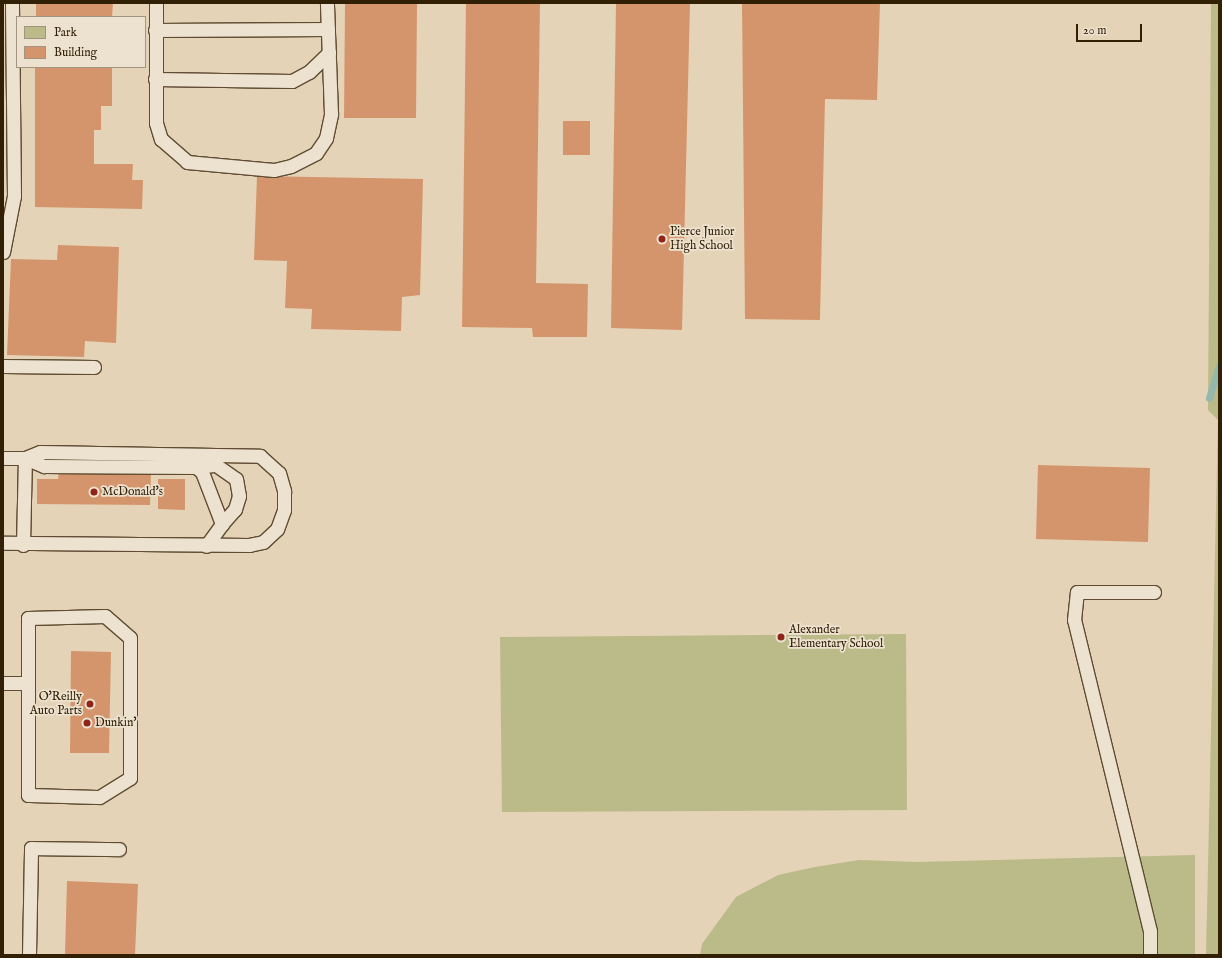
<!DOCTYPE html>
<html>
<head>
<meta charset="utf-8">
<style>
  body { margin:0 }
  #map { position:relative; width:1222px; height:958px; overflow:hidden; background:#e4d3b6; font-family:"IM FELL English",serif }
  div>[style] { position:absolute }
  [style*='--x'] { left:calc(var(--x)*1px); top:calc(var(--y)*1px); width:calc(var(--w)*1px); rotate:calc(var(--a)*1deg) }
  .green>* { inset:0; background:#bbba89 }
  .stream>* { height:7px; margin:-3.5px; padding:0 3.5px; transform-origin:3.5px; border-radius:3.5px; background:#95b8ac }
  .building>* { inset:0; background:#d5956c }
  .roads { filter:drop-shadow(1px 0 #5e4d32) drop-shadow(-1px 0 #5e4d32) drop-shadow(0 1px #5e4d32) drop-shadow(0 -1px #5e4d32) }
  .service>* { height:13px; margin:-6.5px; padding:0 6.5px; transform-origin:6.5px; border-radius:6.5px; background:#ede2d0 }
  .dots>* { width:11px; height:11px; translate:-50% -50%; box-sizing:border-box; border:2px solid #ede2d0; border-radius:50% }
  span { translate:-50% -50%; white-space:nowrap; text-align:center; line-height:1.15; -webkit-text-stroke:3.5px #ede2d0; paint-order:stroke }
  .poi-label { font-size:12px; color:#312006 }
  .left { translate:0 -50%; text-align:left }
  .right { translate:-100% -50%; text-align:right }
  .frame { position:absolute; inset:0; border:4px solid #312006; pointer-events:none }
  .legend { position:absolute; left:16px; top:16px; width:130px; height:52px; box-sizing:border-box; background:#ede2d0; border:1px solid #a2947f; margin:0; padding:5px 7px; list-style:none; font-size:12px; color:#312006 }
  .legend li { display:flex; align-items:center; gap:8px; height:20px }
  .legend b { width:20px; border:1px solid #a2947f }
  .scale { position:absolute; left:1076px; top:24px; width:66px; height:18px; box-sizing:border-box; border:2px solid #312006; border-top:0; padding-left:5px; font-size:12px; line-height:14px; white-space:nowrap; color:#312006; -webkit-text-stroke:3px #ede2d0; paint-order:stroke }
</style>
</head>
<body>
<div id="map">
  <div class="green">
    <i style="clip-path:polygon(1211px 3px,1219px 3px,1219px 955px,1206px 955px,1218px 420px,1208px 410px)"></i>
    <i style="clip-path:polygon(906px 634px,907px 810px,502px 812px,500px 637px)"></i>
    <i style="clip-path:polygon(1195px 855px,1195px 955px,700px 955px,702px 944px,736px 897px,778px 875px,815px 867px,859px 860px,917px 862px)"></i>
  </div>
  <div class="stream">
    <i style="--x:1209;--y:398;--w:34;--a:-73"></i>
  </div>
  <div class="building">
    <i style="clip-path:polygon(36px 3px,113px 3px,112px 17px,36px 17px)"></i>
    <i style="clip-path:polygon(345px 3px,417px 3px,416px 118px,344px 118px)"></i>
    <i style="clip-path:polygon(466px 3px,540px 3px,536px 283px,588px 284px,587px 337px,533px 337px,532px 328px,462px 327px)"></i>
    <i style="clip-path:polygon(616px 3px,690px 3px,682px 330px,611px 328px)"></i>
    <i style="clip-path:polygon(742px 3px,880px 3px,877px 100px,825px 99px,820px 320px,745px 319px)"></i>
    <i style="clip-path:polygon(35px 67px,112px 67px,112px 106px,101px 106px,101px 130px,94px 130px,94px 164px,133px 164px,132px 180px,143px 180px,142px 209px,35px 207px)"></i>
    <i style="clip-path:polygon(563px 121px,590px 121px,590px 155px,563px 155px)"></i>
    <i style="clip-path:polygon(257px 176px,423px 179px,420px 295px,402px 297px,401px 331px,311px 329px,312px 309px,285px 308px,287px 261px,254px 260px)"></i>
    <i style="clip-path:polygon(58px 245px,119px 247px,116px 343px,85px 341px,84px 357px,7px 355px,11px 259px,57px 260px)"></i>
    <i style="clip-path:polygon(1038px 465px,1150px 468px,1148px 542px,1036px 539px)"></i>
    <i style="clip-path:polygon(59px 471px,151px 472px,150px 505px,37px 504px,37px 479px,58px 479px)"></i>
    <i style="clip-path:polygon(158px 479px,185px 479px,185px 510px,158px 509px)"></i>
    <i style="clip-path:polygon(71px 651px,111px 652px,109px 753px,70px 753px)"></i>
    <i style="clip-path:polygon(67px 881px,138px 884px,135px 955px,65px 955px)"></i>
  </div>
  <div class="roads">
    <div class="service">
      <i style="--x:156;--y:3;--w:120;--a:90"></i>
      <i style="--x:156;--y:123;--w:17;--a:73"></i>
      <i style="--x:161;--y:139;--w:35;--a:41"></i>
      <i style="--x:187;--y:162;--w:87;--a:5.3"></i>
      <i style="--x:274;--y:170;--w:17;--a:-13"></i>
      <i style="--x:291;--y:166;--w:28;--a:-27"></i>
      <i style="--x:316;--y:153;--w:18;--a:-56"></i>
      <i style="--x:326;--y:138;--w:25;--a:-78"></i>
      <i style="--x:331;--y:114;--w:111;--a:-92.1"></i>
      <i style="--x:155;--y:30;--w:173;--a:-0.3"></i>
      <i style="--x:155;--y:79;--w:137;--a:0.8"></i>
      <i style="--x:292;--y:81;--w:19;--a:-28"></i>
      <i style="--x:309;--y:72;--w:28;--a:-44"></i>
      <i style="--x:3;--y:252;--w:57;--a:-78.9"></i>
      <i style="--x:14;--y:196;--w:193;--a:-90.6"></i>
      <i style="--x:3;--y:366;--w:91;--a:0.6"></i>
      <i style="--x:3;--y:458;--w:22;--a:0"></i>
      <i style="--x:25;--y:458;--w:16;--a:-22"></i>
      <i style="--x:40;--y:452;--w:220;--a:1"></i>
      <i style="--x:260;--y:456;--w:25;--a:42"></i>
      <i style="--x:279;--y:473;--w:19;--a:74"></i>
      <i style="--x:284;--y:491;--w:19;--a:90"></i>
      <i style="--x:284;--y:510;--w:20;--a:110"></i>
      <i style="--x:277;--y:529;--w:19;--a:137"></i>
      <i style="--x:263;--y:542;--w:14;--a:168"></i>
      <i style="--x:249;--y:545;--w:246;--a:-179.5"></i>
      <i style="--x:25;--y:458;--w:21;--a:23"></i>
      <i style="--x:44;--y:466;--w:152;--a:0.4"></i>
      <i style="--x:196;--y:467;--w:8;--a:40"></i>
      <i style="--x:202;--y:472;--w:56;--a:69"></i>
      <i style="--x:222;--y:524;--w:27;--a:126"></i>
      <i style="--x:196;--y:467;--w:20;--a:-6"></i>
      <i style="--x:216;--y:465;--w:24;--a:35"></i>
      <i style="--x:236;--y:479;--w:17;--a:80"></i>
      <i style="--x:239;--y:496;--w:14;--a:107"></i>
      <i style="--x:235;--y:509;--w:20;--a:131"></i>
      <i style="--x:23;--y:545;--w:87;--a:-88.7"></i>
      <i style="--x:105;--y:616;--w:33;--a:41"></i>
      <i style="--x:130;--y:638;--w:140;--a:90"></i>
      <i style="--x:130;--y:778;--w:36;--a:148"></i>
      <i style="--x:99;--y:797;--w:71;--a:-178.4"></i>
      <i style="--x:28;--y:795;--w:177;--a:-90"></i>
      <i style="--x:28;--y:618;--w:77;--a:-1.5"></i>
      <i style="--x:3;--y:683;--w:23;--a:0"></i>
      <i style="--x:29;--y:955;--w:107;--a:-88.9"></i>
      <i style="--x:31;--y:848;--w:88;--a:0.7"></i>
      <i style="--x:1150;--y:955;--w:24;--a:-90"></i>
      <i style="--x:1150;--y:931;--w:320;--a:-103.7"></i>
      <i style="--x:1074;--y:620;--w:28;--a:-84"></i>
      <i style="--x:1077;--y:592;--w:77;--a:0"></i>
    </div>
  </div>
  <div class="dots">
    <i style="left:662px;top:239px;background:#8f2418"></i>
    <i style="left:94px;top:492px;background:#8f2418"></i>
    <i style="left:781px;top:637px;background:#8f2418"></i>
    <i style="left:90px;top:704px;background:#8f2418"></i>
    <i style="left:87px;top:723px;background:#8f2418"></i>
  </div>
  <div class="poi-label">
    <span class="left" style="left:670px;top:239px">Pierce Junior<br>High School</span>
    <span class="left" style="left:102px;top:492px">McDonald's</span>
    <span class="left" style="left:789px;top:637px">Alexander<br>Elementary School</span>
    <span class="right" style="left:82px;top:704px">O'Reilly<br>Auto Parts</span>
    <span class="left" style="left:95px;top:723px">Dunkin'</span>
  </div>
  <div class="frame"></div>
  <ul class="legend">
  <li><b style="height:11px;background:#bbba89"></b>Park</li>
  <li><b style="height:11px;background:#d5956c"></b>Building</li>
  </ul>
  <div class="scale">20 m</div>
</div>
</body>
</html>
